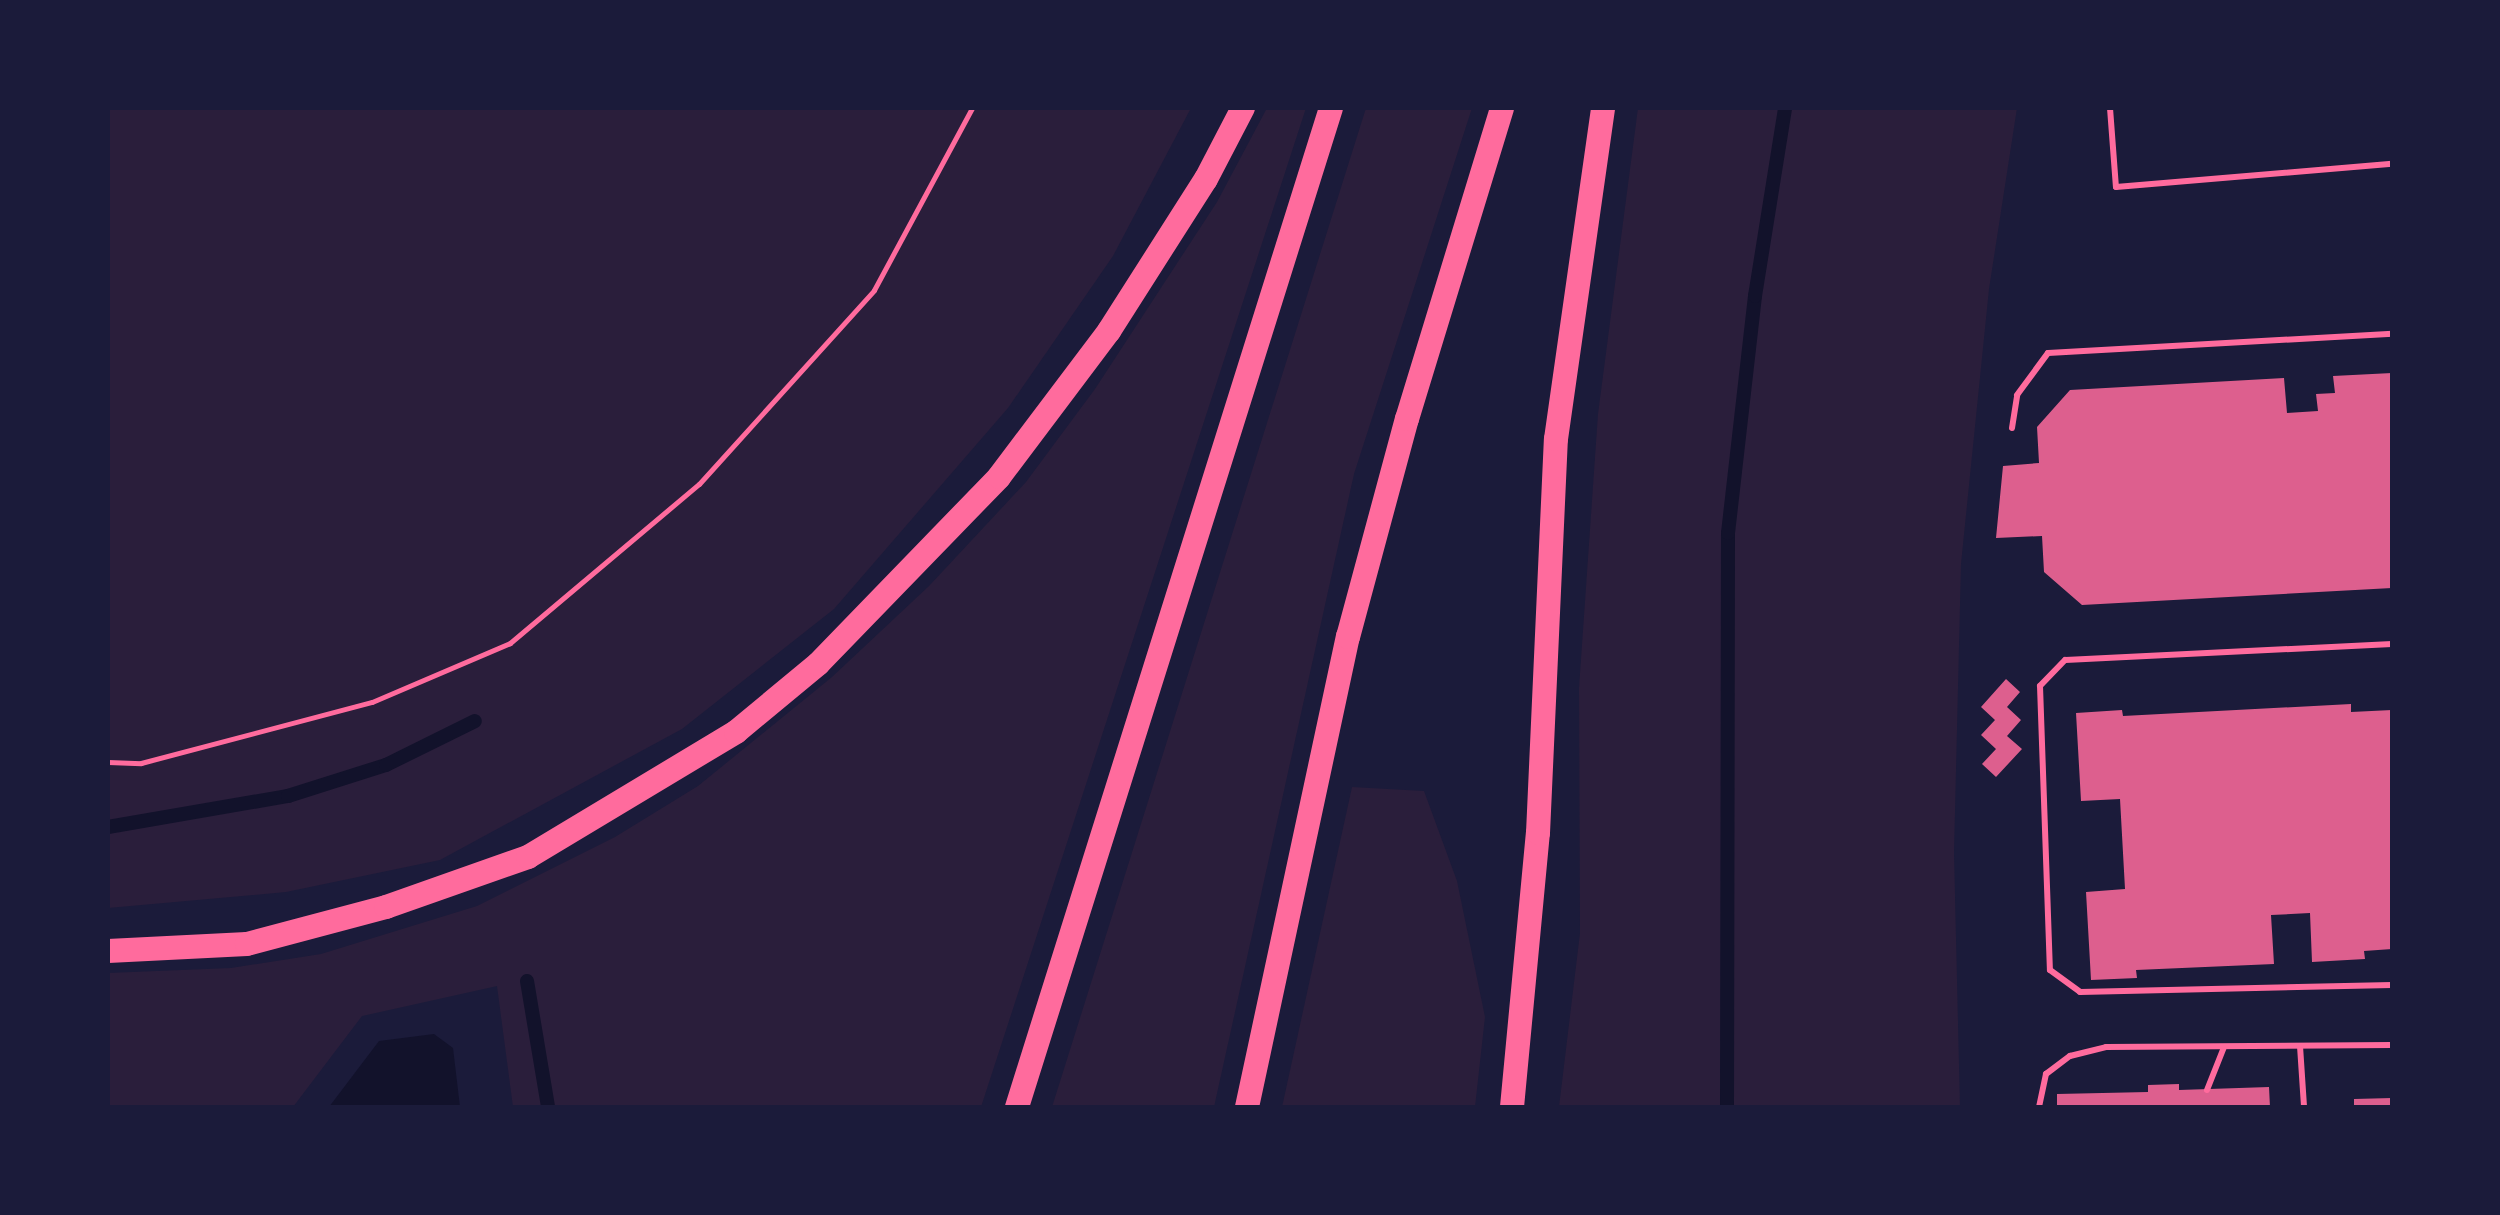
<!DOCTYPE html>
<html>
<head>
<meta charset="utf-8">
<style>
  body { margin:0 }
  #map { position:relative; width:2500px; height:1215px; overflow:hidden; background:#1b1b3a; font-family:Quicksand,sans-serif }
  div>[style] { position:absolute }
  [style*='--x'] { left:calc(var(--x)*1px); top:calc(var(--y)*1px); width:calc(var(--w)*1px); rotate:calc(var(--a)*1deg) }
  .green>* { inset:0; background:#2a1e3b }
  .water>* { inset:0; background:#12122b }
  .stream>* { height:14px; margin:-7px; padding:0 7px; transform-origin:7px; border-radius:7px; background:#12122b }
  .building>* { inset:0; background:#dd5f8e }
  .path>* { height:5px; margin:-2.5px; padding:0 2.5px; transform-origin:2.5px; border-radius:2.5px; background:#ff6b9d }
  .service>* { height:6px; margin:-3px; padding:0 3px; transform-origin:3px; border-radius:3px; background:#ff6b9d }
  .motorway>* { height:24px; margin:-12px; padding:0 12px; transform-origin:12px; border-radius:12px; background:#ff6b9d }
  span { translate:-50% -50%; white-space:nowrap; text-align:center; line-height:1.15; -webkit-text-stroke:7px #1b1b3a; paint-order:stroke }
  .frame { position:absolute; inset:0; border:110px solid #1b1b3a; pointer-events:none }
</style>
</head>
<body>
<div id="map">
  <div class="green">
    <i style="clip-path:polygon(108px 108px,1191px 108px,1113px 256px,1008px 408px,834px 609px,682px 729px,440px 860px,286px 892px,108px 908px)"></i>
    <i style="clip-path:polygon(1267px 108px,1306px 108px,981px 1107px,513px 1107px,497px 986px,362px 1016px,293px 1107px,108px 1107px,108px 973px,231px 968px,321px 954px,477px 906px,615px 837px,698px 786px,832px 677px,929px 586px,1026px 482px,1095px 389px,1217px 202px)"></i>
    <i style="clip-path:polygon(1366px 108px,1472px 108px,1354px 474px,1214px 1107px,1052px 1107px)"></i>
    <i style="clip-path:polygon(1638px 108px,2017px 108px,1989px 289px,1961px 564px,1954px 853px,1960px 1107px,1559px 1107px,1580px 933px,1579px 688px,1598px 414px)"></i>
    <i style="clip-path:polygon(1352px 787px,1424px 791px,1457px 881px,1485px 1017px,1475px 1107px,1282px 1107px)"></i>
  </div>
  <div class="water">
    <i style="clip-path:polygon(434px 1034px,453px 1048px,460px 1107px,329px 1107px,379px 1041px)"></i>
  </div>
  <div class="stream">
    <i style="--x:108;--y:827;--w:183;--a:-9.8"></i>
    <i style="--x:288;--y:796;--w:103;--a:-17.6"></i>
    <i style="--x:386;--y:765;--w:99;--a:-26.3"></i>
    <i style="--x:527;--y:981;--w:128;--a:80.5"></i>
    <i style="--x:1727;--y:1107;--w:574;--a:-89.9"></i>
    <i style="--x:1728;--y:533;--w:239;--a:-83.5"></i>
    <i style="--x:1755;--y:296;--w:190;--a:-80.9"></i>
  </div>
  <div class="building">
    <i style="clip-path:polygon(2392px 373px,2392px 588px,2082px 605px,2044px 572px,2042px 536px,1996px 538px,2003px 466px,2039px 463px,2037px 427px,2070px 390px,2284px 378px,2287px 413px,2318px 411px,2316px 394px,2335px 393px,2333px 376px)"></i>
    <i style="clip-path:polygon(2006px 679px,2020px 692px,2007px 707px,2021px 720px,2007px 736px,2022px 749px,1996px 777px,1982px 764px,1996px 749px,1981px 735px,1995px 720px,1981px 707px)"></i>
    <i style="clip-path:polygon(2351px 704px,2351px 712px,2392px 710px,2392px 949px,2364px 951px,2365px 959px,2312px 962px,2310px 913px,2271px 915px,2274px 964px,2136px 970px,2137px 978px,2091px 980px,2086px 892px,2125px 889px,2120px 799px,2081px 801px,2076px 713px,2122px 710px,2123px 716px)"></i>
    <i style="clip-path:polygon(2179px 1084px,2179px 1090px,2269px 1087px,2270px 1107px,2057px 1107px,2057px 1094px,2148px 1092px,2148px 1085px)"></i>
    <i style="clip-path:polygon(2392px 1098px,2392px 1107px,2354px 1107px,2354px 1099px)"></i>
  </div>
  <div class="path">
    <i style="--x:108;--y:762;--w:33;--a:2"></i>
    <i style="--x:141;--y:763;--w:239;--a:-14.8"></i>
    <i style="--x:372;--y:702;--w:150;--a:-23.1"></i>
    <i style="--x:510;--y:643;--w:247;--a:-40.1"></i>
    <i style="--x:699;--y:484;--w:261;--a:-47.9"></i>
    <i style="--x:874;--y:290;--w:207;--a:-61.7"></i>
  </div>
  <div class="service">
    <i style="--x:2110;--y:108;--w:79;--a:85.7"></i>
    <i style="--x:2116;--y:187;--w:277;--a:-4.8"></i>
    <i style="--x:2012;--y:428;--w:33;--a:-81"></i>
    <i style="--x:2017;--y:395;--w:52;--a:-53.6"></i>
    <i style="--x:2048;--y:353;--w:345;--a:-3.2"></i>
    <i style="--x:2392;--y:644;--w:327;--a:177.2"></i>
    <i style="--x:2065;--y:660;--w:36;--a:134"></i>
    <i style="--x:2040;--y:686;--w:284;--a:88"></i>
    <i style="--x:2050;--y:970;--w:37;--a:36"></i>
    <i style="--x:2080;--y:992;--w:312;--a:-1.3"></i>
    <i style="--x:2300;--y:1046;--w:61;--a:86.2"></i>
    <i style="--x:2207;--y:1090;--w:46;--a:-68.4"></i>
    <i style="--x:2039;--y:1107;--w:34;--a:-78"></i>
    <i style="--x:2046;--y:1074;--w:30;--a:-37"></i>
    <i style="--x:2070;--y:1056;--w:37;--a:-14"></i>
    <i style="--x:2106;--y:1047;--w:286;--a:-0.4"></i>
  </div>
  <div class="motorway">
    <i style="--x:108;--y:951;--w:139;--a:-2.9"></i>
    <i style="--x:247;--y:944;--w:144;--a:-14.9"></i>
    <i style="--x:386;--y:907;--w:151;--a:-19.4"></i>
    <i style="--x:528;--y:857;--w:243;--a:-31"></i>
    <i style="--x:736;--y:732;--w:107;--a:-39.7"></i>
    <i style="--x:818;--y:664;--w:260;--a:-45.9"></i>
    <i style="--x:999;--y:477;--w:183;--a:-53"></i>
    <i style="--x:1109;--y:331;--w:180;--a:-57.5"></i>
    <i style="--x:1206;--y:179;--w:80;--a:-62.5"></i>
    <i style="--x:1017;--y:1107;--w:1047;--a:-72.55"></i>
    <i style="--x:1247;--y:1107;--w:481;--a:-77.9"></i>
    <i style="--x:1348;--y:637;--w:226;--a:-74.9"></i>
    <i style="--x:1407;--y:419;--w:325;--a:-73"></i>
    <i style="--x:1512;--y:1107;--w:275;--a:-84.6"></i>
    <i style="--x:1538;--y:833;--w:394;--a:-87.4"></i>
    <i style="--x:1556;--y:439;--w:334;--a:-81.9"></i>
  </div>
  <div class="frame"></div>
</div>
</body>
</html>
